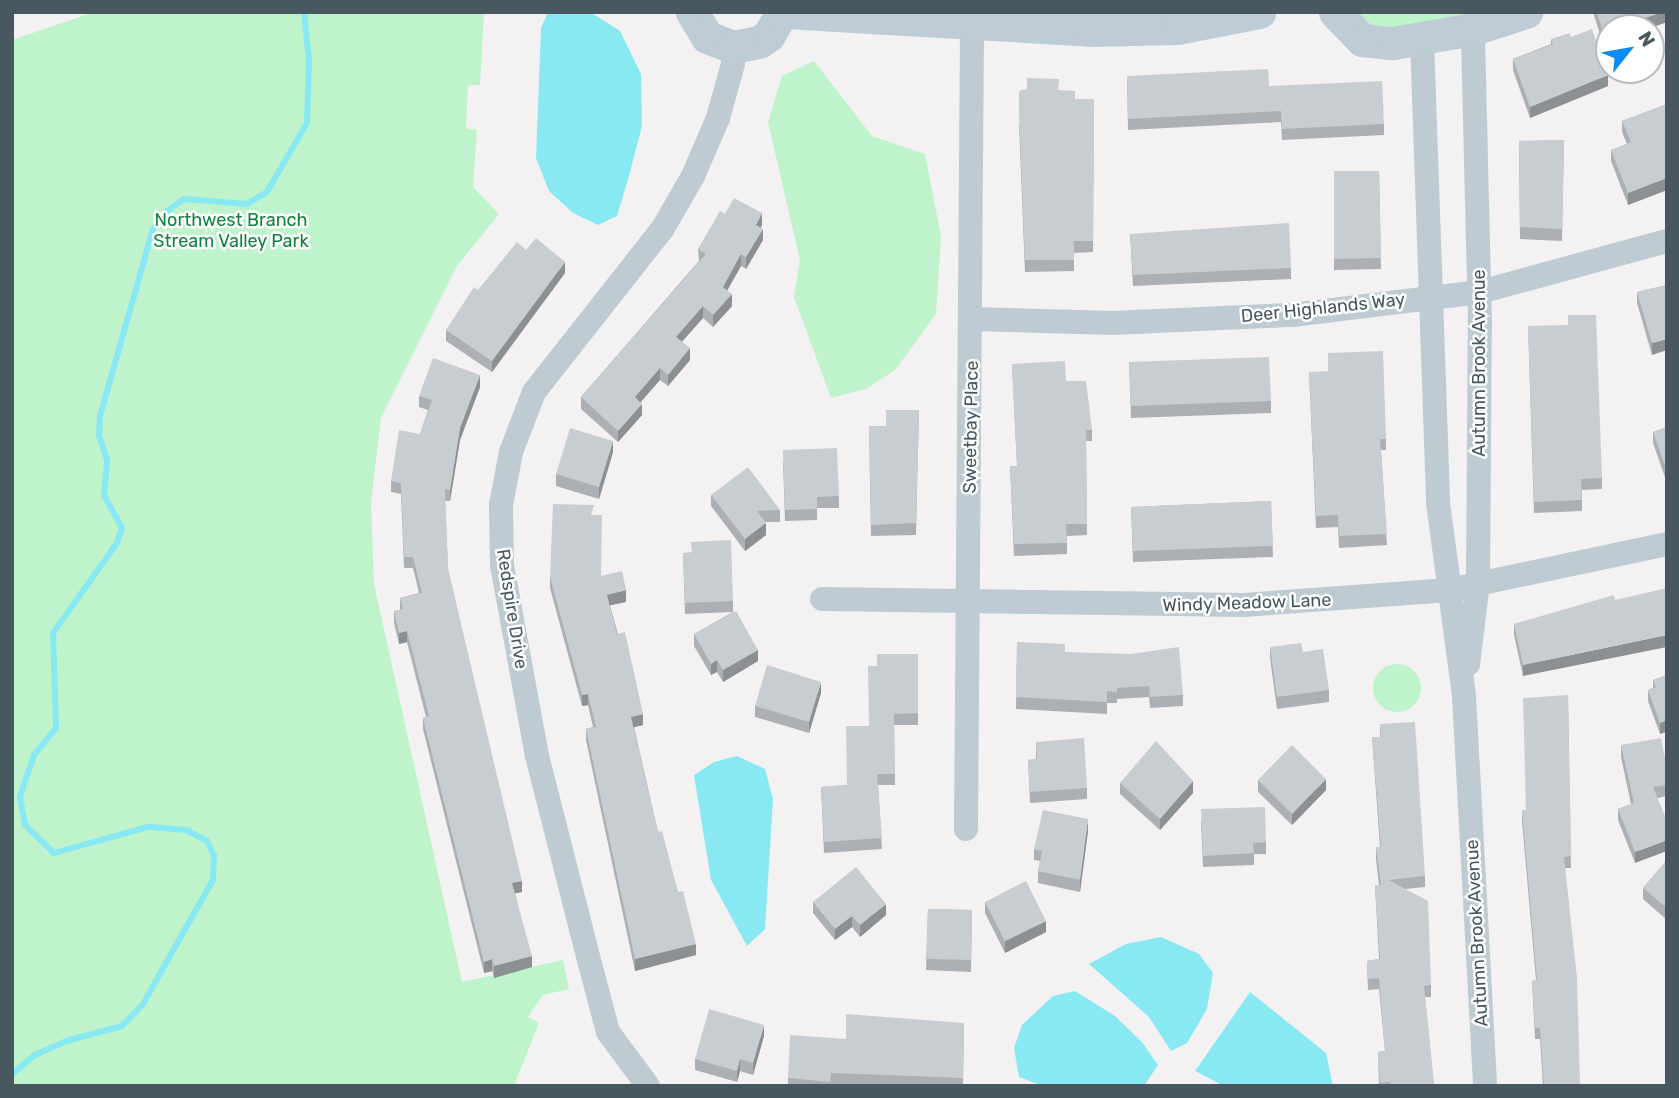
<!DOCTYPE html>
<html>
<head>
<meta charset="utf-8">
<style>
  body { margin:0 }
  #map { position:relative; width:1679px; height:1098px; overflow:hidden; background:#f4f1f2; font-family:Rubik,sans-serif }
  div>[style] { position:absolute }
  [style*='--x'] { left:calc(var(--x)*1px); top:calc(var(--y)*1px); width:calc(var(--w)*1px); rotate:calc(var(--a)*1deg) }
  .green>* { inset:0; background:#bef3cc }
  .round { border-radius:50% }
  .water>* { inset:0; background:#88e9f3 }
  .stream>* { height:6px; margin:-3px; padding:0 3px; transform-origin:3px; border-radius:3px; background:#88e9f3 }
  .street>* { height:24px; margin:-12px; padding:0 12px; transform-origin:12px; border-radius:12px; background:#becbd2 }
  .secondary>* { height:33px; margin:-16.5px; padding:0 16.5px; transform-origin:16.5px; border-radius:16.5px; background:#beccd6 }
  .wall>* { inset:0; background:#acb0b5 }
  .shaded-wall>* { inset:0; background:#8c9093 }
  .building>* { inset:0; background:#c8cdd2 }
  span { translate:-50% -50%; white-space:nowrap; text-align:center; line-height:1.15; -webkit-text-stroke:5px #fff; paint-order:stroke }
  .park-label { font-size:18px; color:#10843d }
  .street-label { font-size:18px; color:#475861 }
  .frame { position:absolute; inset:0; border:14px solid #475861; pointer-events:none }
  .north { position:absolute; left:1595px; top:14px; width:70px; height:70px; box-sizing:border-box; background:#fff; border:2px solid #b5bcc0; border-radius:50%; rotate:59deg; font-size:19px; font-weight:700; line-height:28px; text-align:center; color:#475861 }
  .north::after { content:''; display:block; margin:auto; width:24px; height:32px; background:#0b8cf4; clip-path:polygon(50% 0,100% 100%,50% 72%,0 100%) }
</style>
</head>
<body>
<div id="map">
  <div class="green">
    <i style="clip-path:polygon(94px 12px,484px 12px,480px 85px,468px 85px,466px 128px,477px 130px,473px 187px,499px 214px,457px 266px,381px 418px,371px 503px,374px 584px,462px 982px,563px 960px,569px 989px,543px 995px,528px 1017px,539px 1023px,514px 1086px,12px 1086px,12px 40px)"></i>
    <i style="clip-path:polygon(1347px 12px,1493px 12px,1372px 34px)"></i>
    <i style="clip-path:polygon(814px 61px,872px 136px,925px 154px,941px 237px,936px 314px,895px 370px,866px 389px,831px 398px,794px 297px,800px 260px,768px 122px,782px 76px)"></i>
    <i class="round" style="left:1373px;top:664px;width:48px;height:48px"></i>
  </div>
  <div class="water">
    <i style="clip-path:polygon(548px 12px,590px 12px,620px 31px,641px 74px,642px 126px,629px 176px,617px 216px,598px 225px,573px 213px,549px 191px,536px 158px,541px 28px)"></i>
    <i style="clip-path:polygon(737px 756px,765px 769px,773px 799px,765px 929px,747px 946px,711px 880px,694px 775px,714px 762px)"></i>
    <i style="clip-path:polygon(1161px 937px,1199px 954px,1213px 973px,1207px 1009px,1187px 1043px,1171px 1051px,1149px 1017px,1089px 964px,1126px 944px)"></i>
    <i style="clip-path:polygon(1075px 991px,1115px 1016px,1142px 1042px,1158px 1065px,1144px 1086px,1043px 1086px,1019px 1077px,1014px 1048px,1022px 1025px,1053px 996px)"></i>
    <i style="clip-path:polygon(1250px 992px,1326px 1053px,1333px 1086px,1224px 1086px,1195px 1071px)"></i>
  </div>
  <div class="stream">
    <i style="--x:12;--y:1074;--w:30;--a:-40"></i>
    <i style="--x:35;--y:1055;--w:34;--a:-24"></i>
    <i style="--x:66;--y:1041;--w:58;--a:-15"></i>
    <i style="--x:122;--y:1026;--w:30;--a:-46"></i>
    <i style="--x:143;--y:1004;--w:142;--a:-60.6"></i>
    <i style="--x:213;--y:880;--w:25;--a:-88"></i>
    <i style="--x:214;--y:855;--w:16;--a:-117"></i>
    <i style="--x:207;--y:841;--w:24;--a:-152"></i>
    <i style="--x:186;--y:830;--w:38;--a:-175"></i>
    <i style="--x:148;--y:827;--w:98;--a:164.5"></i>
    <i style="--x:54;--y:853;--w:40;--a:-136"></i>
    <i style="--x:25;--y:825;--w:29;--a:-100"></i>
    <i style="--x:20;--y:796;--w:43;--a:-71.1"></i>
    <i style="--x:34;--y:755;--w:35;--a:-51"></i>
    <i style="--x:56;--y:728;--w:95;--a:-91.8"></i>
    <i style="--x:53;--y:633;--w:110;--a:-54.6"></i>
    <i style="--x:117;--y:543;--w:16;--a:-72"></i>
    <i style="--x:122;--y:528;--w:37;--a:-119"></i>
    <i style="--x:104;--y:496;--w:36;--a:-85"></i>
    <i style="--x:107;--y:460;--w:25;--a:-108"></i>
    <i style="--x:99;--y:436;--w:20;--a:-87"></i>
    <i style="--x:100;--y:416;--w:194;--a:-74.2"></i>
    <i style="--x:153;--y:229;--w:23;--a:-52"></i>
    <i style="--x:167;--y:211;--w:21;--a:-35"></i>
    <i style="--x:184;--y:199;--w:63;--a:4.5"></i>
    <i style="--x:247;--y:204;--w:23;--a:-31"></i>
    <i style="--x:267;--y:192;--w:80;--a:-59.9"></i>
    <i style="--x:307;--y:123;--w:63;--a:-88.2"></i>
    <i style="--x:309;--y:60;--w:48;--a:-95.9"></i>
  </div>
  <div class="street">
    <i style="--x:1422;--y:40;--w:463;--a:88"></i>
    <i style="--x:1438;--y:503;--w:195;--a:82.3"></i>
    <i style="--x:1464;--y:696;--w:391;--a:86.9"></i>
    <i style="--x:973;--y:319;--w:140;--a:1.6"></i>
    <i style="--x:1113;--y:323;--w:179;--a:-2.6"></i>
    <i style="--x:1292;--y:315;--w:189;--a:-7"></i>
    <i style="--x:1480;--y:292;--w:194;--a:-15.3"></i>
    <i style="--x:822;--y:599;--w:422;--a:0.8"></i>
    <i style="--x:1244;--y:605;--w:206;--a:-4.2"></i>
    <i style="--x:1449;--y:590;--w:223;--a:-11.9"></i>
    <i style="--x:1468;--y:664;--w:82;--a:-83"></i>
    <i style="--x:1478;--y:583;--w:259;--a:-89.6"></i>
    <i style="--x:1480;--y:324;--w:295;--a:-91.4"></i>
    <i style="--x:966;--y:829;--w:804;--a:-89.57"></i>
    <i style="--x:648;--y:1086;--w:67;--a:-126.5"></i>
    <i style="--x:608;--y:1032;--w:70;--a:-104.8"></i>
    <i style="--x:590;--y:964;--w:215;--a:-104.3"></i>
    <i style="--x:537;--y:756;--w:194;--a:-100.4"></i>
    <i style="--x:502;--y:565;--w:60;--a:-91"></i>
    <i style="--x:501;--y:505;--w:54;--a:-79.3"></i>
    <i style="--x:511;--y:452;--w:64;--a:-69"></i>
    <i style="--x:534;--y:392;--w:209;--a:-51.8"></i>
    <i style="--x:663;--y:228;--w:60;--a:-60"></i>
    <i style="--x:693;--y:176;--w:63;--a:-66.7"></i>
    <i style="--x:718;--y:118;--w:56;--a:-74.5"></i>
    <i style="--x:733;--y:64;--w:17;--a:-90"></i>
  </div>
  <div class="secondary">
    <i style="--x:692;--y:12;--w:29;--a:59"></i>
    <i style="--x:707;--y:37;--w:28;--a:21"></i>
    <i style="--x:733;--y:47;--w:26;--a:-11"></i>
    <i style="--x:759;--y:42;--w:12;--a:-35"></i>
    <i style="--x:769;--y:35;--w:26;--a:-61"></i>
    <i style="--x:784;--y:12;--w:309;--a:3.3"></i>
    <i style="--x:1092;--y:30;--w:85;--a:-1.3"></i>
    <i style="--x:1177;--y:28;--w:84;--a:-11"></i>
    <i style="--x:1335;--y:12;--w:39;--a:46"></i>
    <i style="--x:1362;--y:40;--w:31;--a:6"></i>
    <i style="--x:1393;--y:43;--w:81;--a:-9.9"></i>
    <i style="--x:1473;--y:29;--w:56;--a:-17.8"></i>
  </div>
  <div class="wall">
    <i style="clip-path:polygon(1593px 12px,1667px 12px,1667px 22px,1650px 28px,1609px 28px,1609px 42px,1603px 44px)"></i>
    <i style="clip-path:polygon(1551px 39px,1608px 86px,1530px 118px,1513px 70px,1513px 59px,1551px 44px)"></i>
    <i style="clip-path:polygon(1127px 76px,1269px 86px,1384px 124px,1384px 135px,1282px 140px,1281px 122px,1128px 130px)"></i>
    <i style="clip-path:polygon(1059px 90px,1075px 99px,1094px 99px,1093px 252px,1074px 253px,1074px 271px,1025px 272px,1019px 125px)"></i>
    <i style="clip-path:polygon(1667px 104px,1667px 190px,1628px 205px,1611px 161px,1611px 150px,1627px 144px,1622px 132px,1622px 121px)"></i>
    <i style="clip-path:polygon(1564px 140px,1562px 241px,1520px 239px,1519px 141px)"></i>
    <i style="clip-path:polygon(1334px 171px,1379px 171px,1381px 269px,1334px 270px)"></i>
    <i style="clip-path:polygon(725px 214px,762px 225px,761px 228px,763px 240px,746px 269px,741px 266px,727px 290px,732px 306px,713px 327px,703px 318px,682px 342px,690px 360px,668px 386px,660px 380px,641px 402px,642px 415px,618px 442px,581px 409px,581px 397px,699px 261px,698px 249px)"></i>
    <i style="clip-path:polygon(1130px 234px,1291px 268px,1291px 279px,1133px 286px)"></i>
    <i style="clip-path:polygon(526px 250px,565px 273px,492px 372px,446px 341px,446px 330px,478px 290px)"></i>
    <i style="clip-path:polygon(1667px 285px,1652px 355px,1637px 303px,1637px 292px)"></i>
    <i style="clip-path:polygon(1528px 326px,1602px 478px,1602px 489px,1582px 490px,1582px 511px,1534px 513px)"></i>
    <i style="clip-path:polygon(1129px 362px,1271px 401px,1271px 413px,1131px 418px)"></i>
    <i style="clip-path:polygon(1012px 364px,1066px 381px,1092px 430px,1092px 441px,1086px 441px,1087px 535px,1067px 536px,1067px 554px,1014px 556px,1010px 466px,1017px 466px)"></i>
    <i style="clip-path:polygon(1309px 372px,1386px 439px,1386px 450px,1381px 450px,1387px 545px,1339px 548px,1338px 527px,1316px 528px)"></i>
    <i style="clip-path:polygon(480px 387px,460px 440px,450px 501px,445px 501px,448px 569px,522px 892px,515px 893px,532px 967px,494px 978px,492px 971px,484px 973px,423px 729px,423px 718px,426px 717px,407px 642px,399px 644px,394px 623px,394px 611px,400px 610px,400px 598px,419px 593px,413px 568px,404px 568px,401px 494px,391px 492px,391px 481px,420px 434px,428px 410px,419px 407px,419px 396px)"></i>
    <i style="clip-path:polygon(919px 410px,916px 535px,871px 536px,869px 426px,886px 426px)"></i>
    <i style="clip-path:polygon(1667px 427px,1667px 483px,1653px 443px,1653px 432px)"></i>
    <i style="clip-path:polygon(613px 452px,599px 499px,556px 486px,556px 474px)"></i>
    <i style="clip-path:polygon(783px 462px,839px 496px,839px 508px,817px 508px,817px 520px,785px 521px)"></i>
    <i style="clip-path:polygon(711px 495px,780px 510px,780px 522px,765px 522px,766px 535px,745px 551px,711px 506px)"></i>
    <i style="clip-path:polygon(1271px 501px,1273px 557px,1133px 562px,1131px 507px)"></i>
    <i style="clip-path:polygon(594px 515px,601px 576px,626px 602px,610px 605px,643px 725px,634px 727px,658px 832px,678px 892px,696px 955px,635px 971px,586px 740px,586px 729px,593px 727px,588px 705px,582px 706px,550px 588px,550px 577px)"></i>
    <i style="clip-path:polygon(683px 553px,733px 601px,733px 612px,758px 661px,723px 682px,717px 672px,711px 675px,694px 646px,694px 634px,733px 612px,685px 614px)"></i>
    <i style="clip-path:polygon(1615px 600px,1523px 676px,1514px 635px,1514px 624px)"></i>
    <i style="clip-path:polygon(1017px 642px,1065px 652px,1183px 695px,1183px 706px,1150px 708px,1149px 697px,1117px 699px,1117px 703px,1107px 703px,1107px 714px,1016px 709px)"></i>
    <i style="clip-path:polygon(1270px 647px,1303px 652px,1329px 690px,1329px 702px,1277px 709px,1270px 658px)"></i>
    <i style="clip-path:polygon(918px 654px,918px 725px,894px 725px,895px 785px,878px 785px,882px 849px,824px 853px,821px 787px,847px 785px,869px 726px,877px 666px)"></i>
    <i style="clip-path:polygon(1667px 675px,1660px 734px,1648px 701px,1648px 690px,1653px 688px,1653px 680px)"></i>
    <i style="clip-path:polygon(821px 693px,809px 733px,755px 717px,755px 706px)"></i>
    <i style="clip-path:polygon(1568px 695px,1571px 868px,1565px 868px,1580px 1086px,1543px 1086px,1540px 1039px,1535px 1039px,1532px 981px,1536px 980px,1522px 821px,1522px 810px,1526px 810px)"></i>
    <i style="clip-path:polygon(1380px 724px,1425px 876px,1425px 887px,1406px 889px,1431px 985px,1431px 997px,1425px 997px,1434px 1086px,1379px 1086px,1378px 1052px,1385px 1051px,1379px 989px,1368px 990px,1367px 961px,1379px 959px,1375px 885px,1379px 885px,1376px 859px,1376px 847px,1380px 847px,1372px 737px,1380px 737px)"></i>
    <i style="clip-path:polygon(1036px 742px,1087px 788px,1087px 799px,1030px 803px,1028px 760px,1036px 759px)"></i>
    <i style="clip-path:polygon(1621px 745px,1667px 768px,1667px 796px,1658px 798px,1635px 863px,1618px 820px,1618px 809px,1631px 804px,1621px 757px)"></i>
    <i style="clip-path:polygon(1258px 780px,1326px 790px,1292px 825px,1258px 792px)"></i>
    <i style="clip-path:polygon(1120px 783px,1193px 793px,1160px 830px,1120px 794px)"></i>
    <i style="clip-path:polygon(1201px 821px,1266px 842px,1266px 854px,1254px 854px,1254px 865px,1203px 867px)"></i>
    <i style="clip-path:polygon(1088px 831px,1080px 892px,1038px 883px,1038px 871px,1040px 861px,1034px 860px,1034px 849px)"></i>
    <i style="clip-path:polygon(1667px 860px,1667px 920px,1643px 899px,1643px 888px)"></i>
    <i style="clip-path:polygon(813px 902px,886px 915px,860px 937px,852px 927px,835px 940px,813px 913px)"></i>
    <i style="clip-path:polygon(985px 902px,1046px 932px,1005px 953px,985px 913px)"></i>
    <i style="clip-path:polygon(928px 909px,972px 910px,971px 972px,926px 970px)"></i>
    <i style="clip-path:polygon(964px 1023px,963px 1086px,868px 1086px,831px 1084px,831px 1086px,788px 1086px,788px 1078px,846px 1039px)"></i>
    <i style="clip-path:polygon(764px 1036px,753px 1075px,740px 1071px,737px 1082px,695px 1070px,695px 1059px)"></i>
  </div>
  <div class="shaded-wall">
    <i style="clip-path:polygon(1663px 12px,1667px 12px,1667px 22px,1650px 28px,1616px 28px)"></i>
    <i style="clip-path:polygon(1609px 31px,1609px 42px,1603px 44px,1603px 33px)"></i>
    <i style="clip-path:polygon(1608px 75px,1608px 86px,1530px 118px,1530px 107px)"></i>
    <i style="clip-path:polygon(1667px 178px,1667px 190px,1628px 205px,1628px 193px)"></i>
    <i style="clip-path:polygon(762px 213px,762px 225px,756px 237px,756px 225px)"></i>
    <i style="clip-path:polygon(763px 229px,763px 240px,746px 269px,746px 257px)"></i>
    <i style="clip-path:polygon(741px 254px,741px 266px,723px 298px,723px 287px)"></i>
    <i style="clip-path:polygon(565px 262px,565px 273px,492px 372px,492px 361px)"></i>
    <i style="clip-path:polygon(732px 294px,732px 306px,713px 327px,713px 315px)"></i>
    <i style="clip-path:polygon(703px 306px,703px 318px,676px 348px,676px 337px)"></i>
    <i style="clip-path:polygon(1667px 339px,1667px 350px,1652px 355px,1652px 343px)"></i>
    <i style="clip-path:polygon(690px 348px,690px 360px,668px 386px,668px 375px)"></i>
    <i style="clip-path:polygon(660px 368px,660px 380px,635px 408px,635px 397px)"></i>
    <i style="clip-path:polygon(480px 375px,480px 387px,460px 440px,450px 501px,450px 490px,460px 428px)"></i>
    <i style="clip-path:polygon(642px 404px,642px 415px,618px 442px,618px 431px)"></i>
    <i style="clip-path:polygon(613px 441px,613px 452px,599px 499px,599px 487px)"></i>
    <i style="clip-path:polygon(766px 523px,766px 535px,745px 551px,745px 539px)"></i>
    <i style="clip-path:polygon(626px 590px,626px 602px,607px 606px,607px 595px)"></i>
    <i style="clip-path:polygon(407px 631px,407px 642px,399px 644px,399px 633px)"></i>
    <i style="clip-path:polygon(1667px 635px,1667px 647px,1523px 676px,1523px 665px)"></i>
    <i style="clip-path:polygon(758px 650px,758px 661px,723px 682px,723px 670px)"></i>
    <i style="clip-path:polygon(717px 660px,717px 672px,711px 675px,711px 664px)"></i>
    <i style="clip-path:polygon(821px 682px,821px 693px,809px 733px,809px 722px)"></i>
    <i style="clip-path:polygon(588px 694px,588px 705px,582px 706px,582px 695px)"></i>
    <i style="clip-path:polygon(643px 714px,643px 725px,631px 728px,631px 717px)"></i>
    <i style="clip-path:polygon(1667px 720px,1667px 732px,1660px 734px,1660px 723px)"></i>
    <i style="clip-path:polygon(1326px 779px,1326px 790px,1292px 825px,1292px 814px)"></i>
    <i style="clip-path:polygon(1193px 781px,1193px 793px,1160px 830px,1160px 819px)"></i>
    <i style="clip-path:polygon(1088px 819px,1088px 831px,1080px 892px,1080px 880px)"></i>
    <i style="clip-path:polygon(1667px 840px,1667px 851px,1635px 863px,1635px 852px)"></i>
    <i style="clip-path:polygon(522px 881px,522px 892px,512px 894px,512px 883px)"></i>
    <i style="clip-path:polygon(886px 904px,886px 915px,860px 937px,860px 925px)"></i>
    <i style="clip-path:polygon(852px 916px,852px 927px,835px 940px,835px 929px)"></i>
    <i style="clip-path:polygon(1046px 921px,1046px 932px,1005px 953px,1005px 941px)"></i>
    <i style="clip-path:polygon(696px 944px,696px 955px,635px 971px,635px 959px)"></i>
    <i style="clip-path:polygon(532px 956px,532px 967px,494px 978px,494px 966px)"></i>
    <i style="clip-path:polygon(492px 959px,492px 971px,484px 973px,484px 962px)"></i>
    <i style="clip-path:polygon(764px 1025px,764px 1036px,753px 1075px,753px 1063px)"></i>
    <i style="clip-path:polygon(740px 1059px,740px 1071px,737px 1082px,737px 1071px)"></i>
  </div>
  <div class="building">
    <i style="clip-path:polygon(1597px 12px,1663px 12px,1616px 28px,1609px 28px,1609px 31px,1603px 33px)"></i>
    <i style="clip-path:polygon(1592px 29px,1608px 75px,1530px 107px,1513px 59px,1553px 44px,1551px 39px,1570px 33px,1571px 37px)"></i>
    <i style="clip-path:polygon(1268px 69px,1269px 86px,1382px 81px,1384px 124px,1282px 129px,1281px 111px,1128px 119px,1127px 76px)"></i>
    <i style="clip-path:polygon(1027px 78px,1059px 79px,1058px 90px,1075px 91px,1075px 99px,1094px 99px,1093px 241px,1074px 241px,1074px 260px,1025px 260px,1019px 114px,1019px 91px,1027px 89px)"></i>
    <i style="clip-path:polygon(1667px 104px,1667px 178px,1628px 193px,1611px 150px,1631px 142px,1622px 121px)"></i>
    <i style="clip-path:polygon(1564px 140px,1562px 229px,1520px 227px,1519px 141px)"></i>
    <i style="clip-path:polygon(1334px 171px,1379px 171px,1381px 258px,1334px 259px)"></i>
    <i style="clip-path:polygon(734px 198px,762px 213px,756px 225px,763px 229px,746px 257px,741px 254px,723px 287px,732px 294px,713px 315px,703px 306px,676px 337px,690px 348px,668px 375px,660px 368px,635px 397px,642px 404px,618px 431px,581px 397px,706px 254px,698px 249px,720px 211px,725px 214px)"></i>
    <i style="clip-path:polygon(1289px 223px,1291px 268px,1133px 275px,1130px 234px)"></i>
    <i style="clip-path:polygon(536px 238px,565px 262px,492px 361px,446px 330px,474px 287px,478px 290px,517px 242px,526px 250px)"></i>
    <i style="clip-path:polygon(1667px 285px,1667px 339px,1652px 343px,1637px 292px)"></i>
    <i style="clip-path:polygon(1568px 315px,1596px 315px,1602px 478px,1581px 479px,1582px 500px,1534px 502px,1528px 326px,1568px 325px)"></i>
    <i style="clip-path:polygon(1383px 351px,1386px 439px,1380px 439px,1387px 534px,1339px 536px,1338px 515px,1316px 516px,1309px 372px,1328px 371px,1328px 353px)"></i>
    <i style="clip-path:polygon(1269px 357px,1271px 401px,1131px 406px,1129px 362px)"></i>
    <i style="clip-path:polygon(433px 358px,480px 375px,460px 428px,450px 490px,445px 489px,448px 569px,522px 881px,512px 883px,532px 956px,494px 966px,492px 959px,484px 962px,423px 718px,429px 716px,407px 631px,399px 633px,394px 611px,403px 609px,400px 598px,422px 593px,413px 557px,404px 557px,401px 483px,391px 481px,399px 430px,420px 434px,432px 400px,419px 396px)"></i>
    <i style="clip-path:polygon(1065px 361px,1066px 381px,1086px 381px,1092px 430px,1086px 430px,1087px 524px,1066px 524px,1067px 543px,1014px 544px,1010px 466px,1017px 466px,1012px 364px)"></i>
    <i style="clip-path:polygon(886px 410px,919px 410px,916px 523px,871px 525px,869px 426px,886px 426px)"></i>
    <i style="clip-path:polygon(1667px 427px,1667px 471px,1653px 432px)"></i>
    <i style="clip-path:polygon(570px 428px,613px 441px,599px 487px,556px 474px)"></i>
    <i style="clip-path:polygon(837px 448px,839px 496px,817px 497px,817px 509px,785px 510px,783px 450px)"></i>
    <i style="clip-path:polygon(748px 467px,780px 510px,757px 511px,766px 523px,745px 539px,711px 495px)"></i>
    <i style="clip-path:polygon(1271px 501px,1273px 546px,1133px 551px,1131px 507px)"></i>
    <i style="clip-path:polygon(553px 504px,594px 505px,591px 515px,602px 515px,601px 576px,622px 571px,626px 590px,607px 595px,617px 634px,625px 632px,643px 714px,631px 717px,658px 832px,662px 831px,678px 892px,683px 891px,696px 944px,635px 959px,586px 729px,596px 727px,588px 694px,582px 695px,550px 577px)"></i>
    <i style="clip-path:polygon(731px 540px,733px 601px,685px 603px,683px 553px,692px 552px,691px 542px)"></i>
    <i style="clip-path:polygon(1667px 588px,1667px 635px,1523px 665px,1514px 624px,1614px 595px,1615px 600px)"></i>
    <i style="clip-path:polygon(736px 611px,758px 650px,723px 670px,717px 660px,711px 664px,694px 634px)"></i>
    <i style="clip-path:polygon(1017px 642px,1065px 644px,1065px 652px,1131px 654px,1179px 647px,1183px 695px,1150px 697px,1149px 686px,1117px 688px,1117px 692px,1107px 691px,1107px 702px,1016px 697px)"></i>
    <i style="clip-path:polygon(1301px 643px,1303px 652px,1323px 649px,1329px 690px,1277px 697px,1270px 647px)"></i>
    <i style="clip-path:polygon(877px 654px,918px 654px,918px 713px,894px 714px,895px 774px,877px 774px,882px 838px,824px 842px,821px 787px,847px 785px,846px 726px,869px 726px,868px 666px,877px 666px)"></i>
    <i style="clip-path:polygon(767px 665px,821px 682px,809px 722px,755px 706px)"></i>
    <i style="clip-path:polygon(1667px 675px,1667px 720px,1660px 723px,1648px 690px,1656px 687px,1653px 680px)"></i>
    <i style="clip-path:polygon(1568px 695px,1571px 856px,1564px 857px,1577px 978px,1580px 1086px,1544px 1086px,1540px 1028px,1535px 1028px,1532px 981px,1537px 980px,1522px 810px,1526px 810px,1523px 698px)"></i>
    <i style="clip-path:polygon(1415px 722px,1425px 876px,1389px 880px,1428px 901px,1431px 985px,1424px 986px,1434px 1086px,1390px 1086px,1390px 1082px,1380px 1083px,1378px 1052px,1385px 1051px,1379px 978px,1368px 979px,1367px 961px,1380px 959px,1375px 885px,1381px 885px,1376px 847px,1381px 847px,1372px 737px,1381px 737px,1380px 724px)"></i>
    <i style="clip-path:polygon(1084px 738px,1087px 788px,1030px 792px,1028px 760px,1037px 759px,1036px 742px)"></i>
    <i style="clip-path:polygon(1661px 738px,1667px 768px,1667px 785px,1653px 787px,1667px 821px,1667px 840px,1635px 852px,1618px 809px,1634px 803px,1621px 745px)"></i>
    <i style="clip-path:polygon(1156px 741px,1193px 781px,1160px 819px,1120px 783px)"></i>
    <i style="clip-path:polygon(1292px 745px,1326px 779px,1292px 814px,1258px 780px)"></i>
    <i style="clip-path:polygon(1265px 807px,1266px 842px,1253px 843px,1254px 853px,1203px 856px,1201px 809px)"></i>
    <i style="clip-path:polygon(1043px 810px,1088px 819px,1080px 880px,1038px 871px,1042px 851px,1034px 849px)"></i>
    <i style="clip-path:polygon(1667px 860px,1667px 908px,1643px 888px)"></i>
    <i style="clip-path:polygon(856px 867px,886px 904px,860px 925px,852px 916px,835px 929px,813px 902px)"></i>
    <i style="clip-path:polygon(1026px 881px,1046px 921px,1005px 941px,985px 902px)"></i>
    <i style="clip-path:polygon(928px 909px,972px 910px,971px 960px,926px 959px)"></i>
    <i style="clip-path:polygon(709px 1009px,764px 1025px,753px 1063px,740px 1059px,737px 1071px,695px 1059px)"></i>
    <i style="clip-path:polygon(846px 1014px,964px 1023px,963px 1078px,831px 1073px,830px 1082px,788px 1078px,790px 1035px,846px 1039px)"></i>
  </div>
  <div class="park-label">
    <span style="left:231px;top:231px">Northwest Branch<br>Stream Valley Park</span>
  </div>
  <div class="street-label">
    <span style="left:1323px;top:308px;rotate:-6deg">Deer Highlands Way</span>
    <span style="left:1479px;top:363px;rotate:-90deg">Autumn Brook Avenue</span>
    <span style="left:971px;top:427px;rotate:-89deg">Sweetbay Place</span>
    <span style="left:1247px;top:603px;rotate:-2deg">Windy Meadow Lane</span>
    <span style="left:512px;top:609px;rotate:81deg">Redspire Drive</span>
    <span style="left:1477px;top:933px;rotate:-93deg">Autumn Brook Avenue</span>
  </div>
  <div class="frame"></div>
  <div class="north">N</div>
</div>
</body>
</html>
